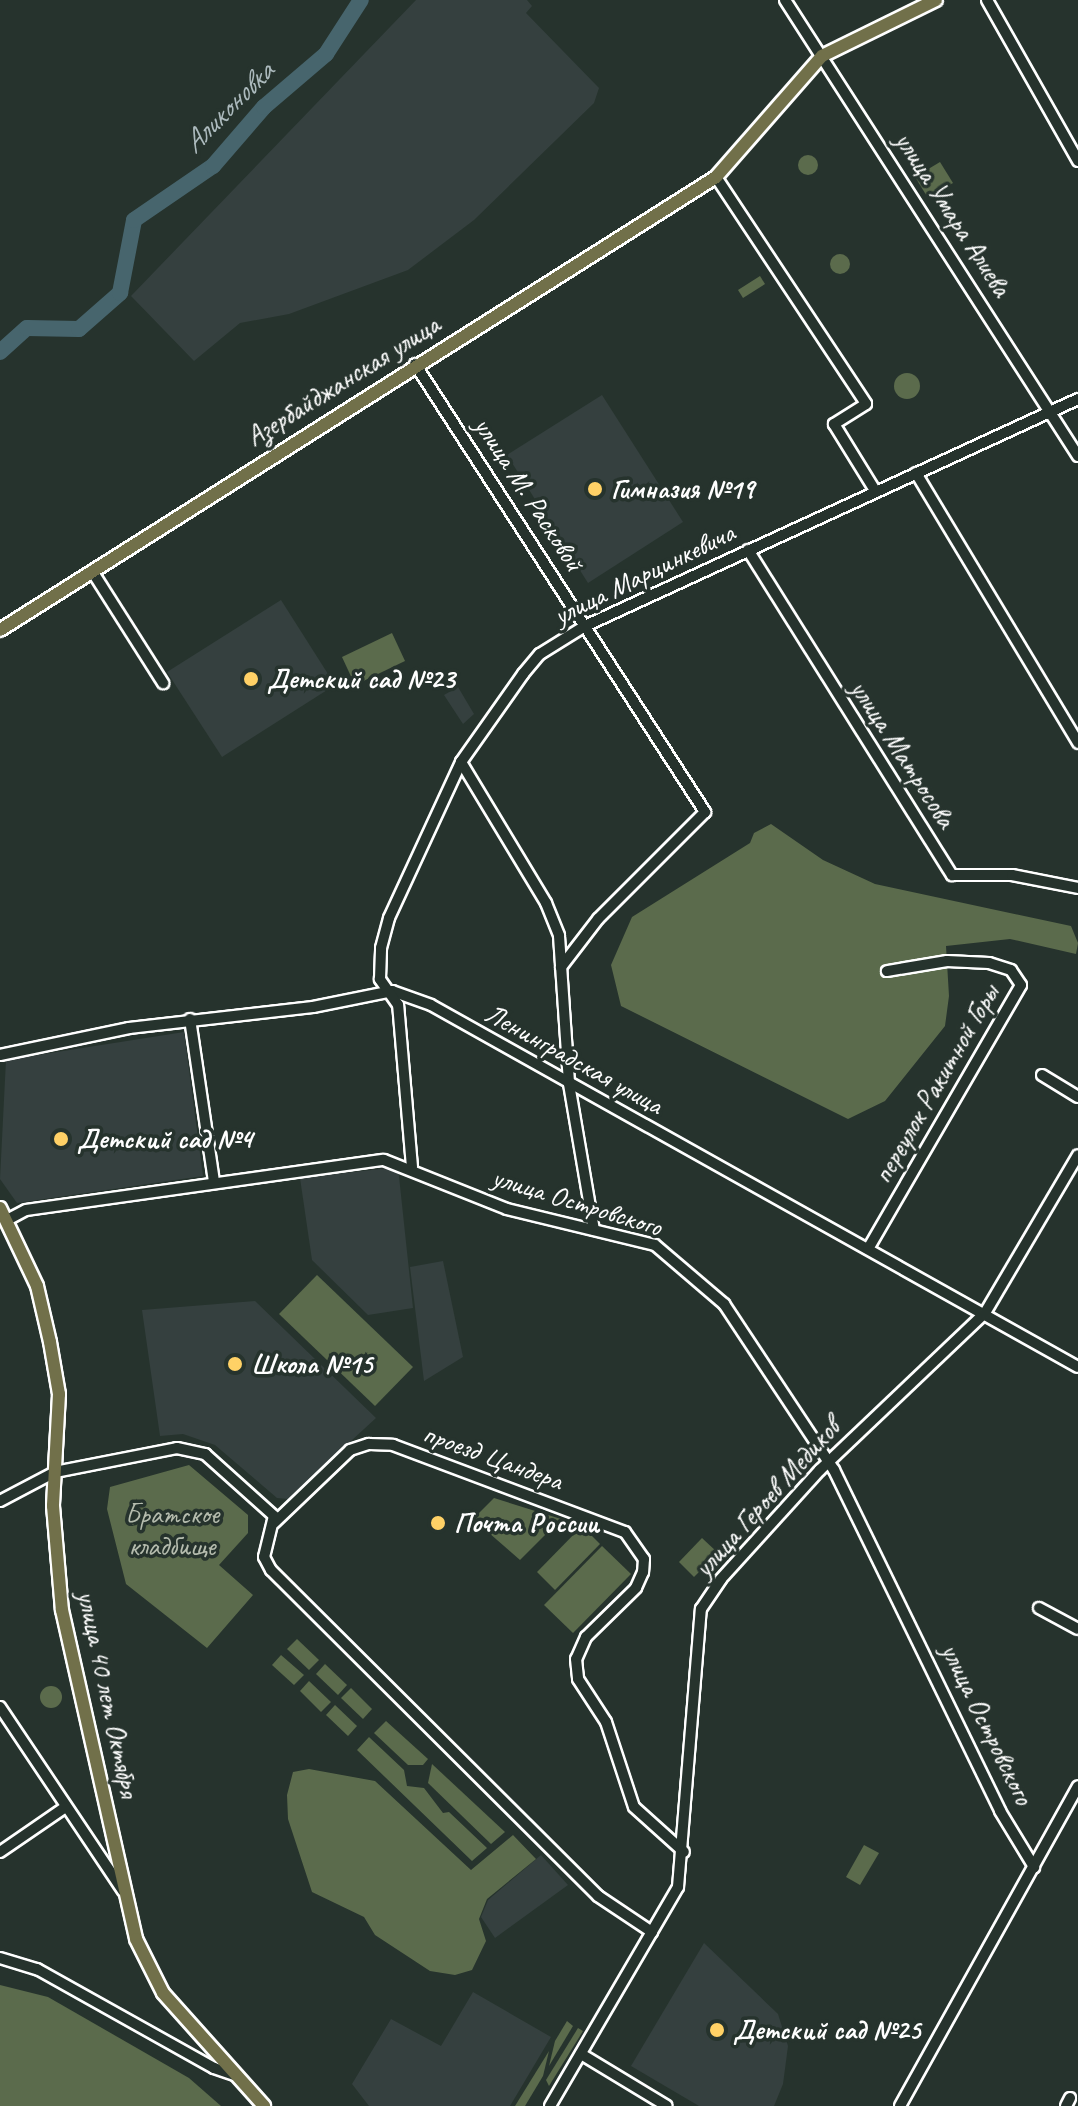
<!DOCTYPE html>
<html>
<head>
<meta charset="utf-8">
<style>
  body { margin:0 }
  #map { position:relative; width:1078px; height:2106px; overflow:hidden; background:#26332d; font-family:Caveat,sans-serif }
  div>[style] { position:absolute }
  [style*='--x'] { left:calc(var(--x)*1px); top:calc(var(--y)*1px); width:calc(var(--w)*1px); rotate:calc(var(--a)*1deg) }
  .built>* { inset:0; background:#35403f }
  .green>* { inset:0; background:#5b6b4c }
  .round { border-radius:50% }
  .river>* { height:16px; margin:-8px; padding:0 8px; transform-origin:8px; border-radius:8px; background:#47656d }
  .roads { filter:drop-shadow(2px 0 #fff) drop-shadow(-2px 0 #fff) drop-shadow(0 2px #fff) drop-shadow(0 -2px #fff) }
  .minor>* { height:10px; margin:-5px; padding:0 5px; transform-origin:5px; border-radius:5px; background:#26332d }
  .major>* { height:12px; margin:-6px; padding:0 6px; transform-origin:6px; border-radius:6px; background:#71704a }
  .dots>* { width:22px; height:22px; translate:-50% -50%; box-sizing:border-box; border:4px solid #26332d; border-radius:50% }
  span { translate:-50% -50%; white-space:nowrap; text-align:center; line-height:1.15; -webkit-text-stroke:7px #26332d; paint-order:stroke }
  .street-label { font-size:28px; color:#fff }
  .poi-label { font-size:28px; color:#fff; font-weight:700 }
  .left { translate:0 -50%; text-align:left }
  .park-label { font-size:28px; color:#b5bcae }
  .water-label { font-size:30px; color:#acbabd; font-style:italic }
</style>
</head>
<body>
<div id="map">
  <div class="built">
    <i style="clip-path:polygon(416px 0,527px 0,532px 6px,526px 13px,599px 88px,594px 103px,474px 220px,408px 270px,289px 314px,240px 323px,194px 361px,131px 296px)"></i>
    <i style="clip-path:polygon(602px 395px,683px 522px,588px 583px,507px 455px)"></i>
    <i style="clip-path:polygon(281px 600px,335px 685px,222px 757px,167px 672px)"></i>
    <i style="clip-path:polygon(458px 687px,474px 714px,463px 724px,444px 695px)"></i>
    <i style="clip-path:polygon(184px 1032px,203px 1176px,17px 1203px,0 1179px,6px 1060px)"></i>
    <i style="clip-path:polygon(398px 1167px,413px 1308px,368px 1315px,312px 1260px,300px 1178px)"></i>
    <i style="clip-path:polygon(443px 1261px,463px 1357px,424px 1381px,410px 1267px)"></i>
    <i style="clip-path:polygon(255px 1301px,376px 1418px,288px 1499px,277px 1498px,215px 1445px,183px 1434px,160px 1436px,142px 1310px)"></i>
    <i style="clip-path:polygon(541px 1855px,568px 1885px,495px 1938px,481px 1917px,488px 1900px)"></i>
    <i style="clip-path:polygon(704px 1943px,778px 2014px,788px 2046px,783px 2084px,774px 2106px,699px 2106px,631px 2066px)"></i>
    <i style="clip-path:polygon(473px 1992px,551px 2037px,510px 2106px,369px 2106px,352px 2084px,391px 2019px,441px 2046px)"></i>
  </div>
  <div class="green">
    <i class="round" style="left:798px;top:155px;width:20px;height:20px"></i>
    <i style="clip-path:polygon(940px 162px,953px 183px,928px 198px,915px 177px)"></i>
    <i class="round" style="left:830px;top:254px;width:20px;height:20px"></i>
    <i style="clip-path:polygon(760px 276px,765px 284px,743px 298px,738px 290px)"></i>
    <i class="round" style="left:894px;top:373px;width:26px;height:26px"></i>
    <i style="clip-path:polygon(392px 633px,405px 661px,355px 685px,342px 657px)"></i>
    <i style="clip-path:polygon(771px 824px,823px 860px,875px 884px,1071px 926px,1078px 943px,1076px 954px,1010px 939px,946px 946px,949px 996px,945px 1026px,885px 1101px,848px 1119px,621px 1006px,611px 965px,632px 917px,750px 843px,754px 833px)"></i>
    <i style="clip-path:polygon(317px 1275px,413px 1367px,375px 1406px,279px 1314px)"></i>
    <i style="clip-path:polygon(189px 1465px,248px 1515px,248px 1533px,219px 1565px,253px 1595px,207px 1648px,126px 1584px,107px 1509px,110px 1487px)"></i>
    <i style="clip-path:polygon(494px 1498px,561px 1519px,520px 1560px,473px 1519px)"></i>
    <i style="clip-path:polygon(582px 1526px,600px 1544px,555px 1590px,537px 1572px)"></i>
    <i style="clip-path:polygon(702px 1538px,718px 1553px,694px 1577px,679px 1562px)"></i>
    <i style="clip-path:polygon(602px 1546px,631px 1574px,573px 1633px,544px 1605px)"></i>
    <i style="clip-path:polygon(297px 1639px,319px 1660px,309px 1670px,287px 1649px)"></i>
    <i style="clip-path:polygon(281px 1655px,304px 1675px,294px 1685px,272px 1665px)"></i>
    <i style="clip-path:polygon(325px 1664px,347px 1685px,338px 1695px,316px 1674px)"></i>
    <i style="clip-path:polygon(309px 1681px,331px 1702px,321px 1712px,300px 1691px)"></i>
    <i class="round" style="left:40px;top:1686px;width:22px;height:22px"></i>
    <i style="clip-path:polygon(351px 1688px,372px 1709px,363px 1719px,341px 1698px)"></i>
    <i style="clip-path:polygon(335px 1705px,357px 1726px,348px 1736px,326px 1715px)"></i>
    <i style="clip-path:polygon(386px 1721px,428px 1759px,423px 1765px,408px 1765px,374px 1733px)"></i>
    <i style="clip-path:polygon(369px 1737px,404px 1770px,407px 1786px,424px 1788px,443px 1813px,449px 1812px,487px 1848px,472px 1861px,357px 1750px)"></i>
    <i style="clip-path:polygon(432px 1764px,505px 1832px,491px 1844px,428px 1783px)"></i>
    <i style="clip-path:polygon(309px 1769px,375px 1781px,471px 1870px,513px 1835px,536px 1859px,487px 1899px,479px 1919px,486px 1941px,472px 1970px,455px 1975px,430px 1971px,375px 1935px,364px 1917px,312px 1892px,288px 1819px,287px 1795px,293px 1772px)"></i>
    <i style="clip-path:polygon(864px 1845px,879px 1853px,860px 1885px,846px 1877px)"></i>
    <i style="clip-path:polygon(0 1985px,48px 1997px,189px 2078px,221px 2106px,0 2106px)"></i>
    <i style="clip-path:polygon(567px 2021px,573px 2026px,549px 2066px,555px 2041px)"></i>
    <i style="clip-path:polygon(578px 2028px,583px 2031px,549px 2086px,546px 2080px)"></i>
    <i style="clip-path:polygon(549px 2051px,543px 2076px,525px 2106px,515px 2106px)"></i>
  </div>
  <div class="river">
    <i style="--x:0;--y:352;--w:36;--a:-42"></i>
    <i style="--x:27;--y:328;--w:52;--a:1.1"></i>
    <i style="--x:79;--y:329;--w:55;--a:-41.3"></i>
    <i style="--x:120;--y:293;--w:74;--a:-79.1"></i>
    <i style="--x:134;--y:220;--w:96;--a:-34.4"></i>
    <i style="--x:213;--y:166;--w:78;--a:-49.2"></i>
    <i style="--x:264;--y:107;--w:82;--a:-40.5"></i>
    <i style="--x:326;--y:54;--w:64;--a:-57.1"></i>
  </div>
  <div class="roads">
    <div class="minor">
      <i style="--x:785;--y:0;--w:542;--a:57.28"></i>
      <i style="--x:987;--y:0;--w:185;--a:60.5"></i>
      <i style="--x:716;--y:177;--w:272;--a:56.5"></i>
      <i style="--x:866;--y:404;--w:38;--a:148"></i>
      <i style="--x:834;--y:424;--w:80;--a:58.3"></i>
      <i style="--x:415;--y:364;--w:534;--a:57.08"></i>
      <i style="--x:705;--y:812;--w:151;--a:135"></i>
      <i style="--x:598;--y:919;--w:61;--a:127.6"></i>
      <i style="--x:916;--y:473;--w:315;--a:59"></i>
      <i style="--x:748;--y:550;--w:384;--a:57.9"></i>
      <i style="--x:952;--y:875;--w:60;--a:0"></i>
      <i style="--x:1012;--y:875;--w:67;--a:11.1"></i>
      <i style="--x:92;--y:571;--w:133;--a:57.6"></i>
      <i style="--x:461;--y:762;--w:165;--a:58.9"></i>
      <i style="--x:546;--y:903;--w:35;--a:68"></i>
      <i style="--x:559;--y:936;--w:148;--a:86.1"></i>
      <i style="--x:569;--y:1084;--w:148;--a:80.3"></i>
      <i style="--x:190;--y:1019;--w:165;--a:81.6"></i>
      <i style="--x:0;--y:1055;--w:132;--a:-11.8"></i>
      <i style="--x:129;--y:1028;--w:185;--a:-6.5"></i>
      <i style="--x:313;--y:1007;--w:81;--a:-11.4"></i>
      <i style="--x:392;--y:991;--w:41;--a:19.7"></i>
      <i style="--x:431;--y:1005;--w:741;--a:29.23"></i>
      <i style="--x:1042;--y:1075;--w:42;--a:31.4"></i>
      <i style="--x:412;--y:1167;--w:163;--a:-94.9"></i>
      <i style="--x:398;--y:1005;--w:32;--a:-125"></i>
      <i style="--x:380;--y:979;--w:31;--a:-88"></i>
      <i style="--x:381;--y:948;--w:31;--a:-75"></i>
      <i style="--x:389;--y:918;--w:172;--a:-65.2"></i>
      <i style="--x:461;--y:762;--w:108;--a:-54.8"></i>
      <i style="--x:523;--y:674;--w:26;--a:-50"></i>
      <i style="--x:540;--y:654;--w:53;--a:-31.9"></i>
      <i style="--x:585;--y:626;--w:543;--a:-24.72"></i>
      <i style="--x:7;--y:1220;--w:21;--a:-28"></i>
      <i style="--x:26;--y:1210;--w:361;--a:-8"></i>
      <i style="--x:384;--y:1160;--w:132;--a:21.7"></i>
      <i style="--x:507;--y:1209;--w:152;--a:13.7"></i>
      <i style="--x:655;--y:1245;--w:91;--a:40.5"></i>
      <i style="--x:724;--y:1304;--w:199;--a:56.5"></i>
      <i style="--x:834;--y:1470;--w:379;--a:64"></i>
      <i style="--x:1000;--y:1811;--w:66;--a:58.7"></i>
      <i style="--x:868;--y:1249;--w:305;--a:-59.9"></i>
      <i style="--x:1021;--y:985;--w:18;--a:-124"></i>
      <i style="--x:1011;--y:970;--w:23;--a:-162"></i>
      <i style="--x:989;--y:963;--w:42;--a:-177.3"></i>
      <i style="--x:947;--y:961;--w:61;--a:170.5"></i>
      <i style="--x:0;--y:1501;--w:62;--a:-27.8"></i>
      <i style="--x:55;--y:1472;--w:124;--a:-11.1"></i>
      <i style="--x:177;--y:1448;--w:29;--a:12"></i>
      <i style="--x:205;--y:1454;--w:93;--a:41.9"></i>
      <i style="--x:274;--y:1516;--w:42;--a:103.7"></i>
      <i style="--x:264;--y:1557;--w:15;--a:62"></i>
      <i style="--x:271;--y:1570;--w:462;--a:44.9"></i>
      <i style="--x:598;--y:1896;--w:65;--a:33.7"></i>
      <i style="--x:274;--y:1523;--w:105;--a:-43.8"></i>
      <i style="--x:350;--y:1450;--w:20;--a:-18"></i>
      <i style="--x:369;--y:1444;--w:24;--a:2"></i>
      <i style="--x:393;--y:1445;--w:248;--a:20.6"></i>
      <i style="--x:625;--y:1532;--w:33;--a:55"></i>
      <i style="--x:644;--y:1559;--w:13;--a:94"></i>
      <i style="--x:643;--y:1572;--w:17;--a:114"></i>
      <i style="--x:636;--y:1588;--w:70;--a:135.6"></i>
      <i style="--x:586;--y:1637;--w:24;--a:114"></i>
      <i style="--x:576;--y:1659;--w:20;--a:84"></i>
      <i style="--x:578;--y:1679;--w:51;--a:56.9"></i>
      <i style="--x:606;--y:1722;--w:89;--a:71.8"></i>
      <i style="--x:634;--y:1807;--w:67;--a:42"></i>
      <i style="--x:1039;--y:1608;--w:44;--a:28.3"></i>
      <i style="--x:0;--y:1707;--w:221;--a:56.2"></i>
      <i style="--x:0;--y:1852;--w:78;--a:-34.5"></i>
      <i style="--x:0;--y:1958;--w:39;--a:17"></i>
      <i style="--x:37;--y:1969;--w:203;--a:29.2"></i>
      <i style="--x:214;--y:2068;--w:24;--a:19"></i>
      <i style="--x:581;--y:2054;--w:100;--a:31.2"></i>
      <i style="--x:550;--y:2106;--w:254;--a:-59.7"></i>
      <i style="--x:678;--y:1887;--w:279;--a:-85.3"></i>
      <i style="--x:701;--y:1609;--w:36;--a:-56"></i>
      <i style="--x:721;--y:1579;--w:147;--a:-47.8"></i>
      <i style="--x:820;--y:1470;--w:228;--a:-43.6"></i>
      <i style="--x:985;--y:1313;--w:183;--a:-59.5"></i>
      <i style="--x:900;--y:2106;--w:366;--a:-60.9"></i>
      <i style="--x:1066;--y:2106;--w:9;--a:-63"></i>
    </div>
    <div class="major">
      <i style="--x:0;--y:630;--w:847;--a:-32.32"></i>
      <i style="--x:716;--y:177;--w:161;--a:-48.8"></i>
      <i style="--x:822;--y:56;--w:127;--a:-26.2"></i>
      <i style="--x:0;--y:1208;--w:86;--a:64.6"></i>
      <i style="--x:37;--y:1286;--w:57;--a:76.9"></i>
      <i style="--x:50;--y:1342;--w:53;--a:80.2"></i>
      <i style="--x:59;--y:1394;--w:112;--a:93.1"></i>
      <i style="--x:53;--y:1506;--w:104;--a:85.1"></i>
      <i style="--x:62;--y:1610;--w:337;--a:77.3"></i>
      <i style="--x:136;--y:1939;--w:60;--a:63.4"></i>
      <i style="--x:163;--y:1993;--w:152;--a:48.2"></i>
    </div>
  </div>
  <div class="dots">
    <i style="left:595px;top:489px;background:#ffd166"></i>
    <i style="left:251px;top:679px;background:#ffd166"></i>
    <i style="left:61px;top:1139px;background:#ffd166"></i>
    <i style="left:235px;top:1364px;background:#ffd166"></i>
    <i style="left:438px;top:1523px;background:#ffd166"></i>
    <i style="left:717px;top:2030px;background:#ffd166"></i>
  </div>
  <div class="street-label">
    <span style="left:953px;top:214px;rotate:57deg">улица Умара Алиева</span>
    <span style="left:343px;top:381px;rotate:-32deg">Азербайджанская улица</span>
    <span style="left:529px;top:494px;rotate:57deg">улица М. Расковой</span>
    <span style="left:644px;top:574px;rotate:-26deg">улица Марцинкевича</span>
    <span style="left:903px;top:754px;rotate:57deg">улица Матросова</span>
    <span style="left:574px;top:1059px;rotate:29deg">Ленинградская улица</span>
    <span style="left:936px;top:1084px;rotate:-60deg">переулок Ракитной Горы</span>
    <span style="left:577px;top:1202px;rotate:17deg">улица Островского</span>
    <span style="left:493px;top:1457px;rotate:20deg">проезд Цандера</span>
    <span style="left:767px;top:1498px;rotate:-48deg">улица Героев Медиков</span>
    <span style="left:108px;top:1694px;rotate:78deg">улица 40 лет Октября</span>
    <span style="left:987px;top:1724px;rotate:64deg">улица Островского</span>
  </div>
  <div class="poi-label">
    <span class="left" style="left:611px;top:489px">Гимназия №19</span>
    <span class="left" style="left:267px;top:679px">Детский сад №23</span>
    <span class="left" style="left:77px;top:1139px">Детский сад №4</span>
    <span class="left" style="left:251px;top:1364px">Школа №15</span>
    <span class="left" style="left:454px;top:1523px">Почта России</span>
    <span class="left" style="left:733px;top:2030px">Детский сад №25</span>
  </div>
  <div class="park-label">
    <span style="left:172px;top:1530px">Братское<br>кладбище</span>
  </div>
  <div class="water-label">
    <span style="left:228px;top:107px;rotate:-45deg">Аликоновка</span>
  </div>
</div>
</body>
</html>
